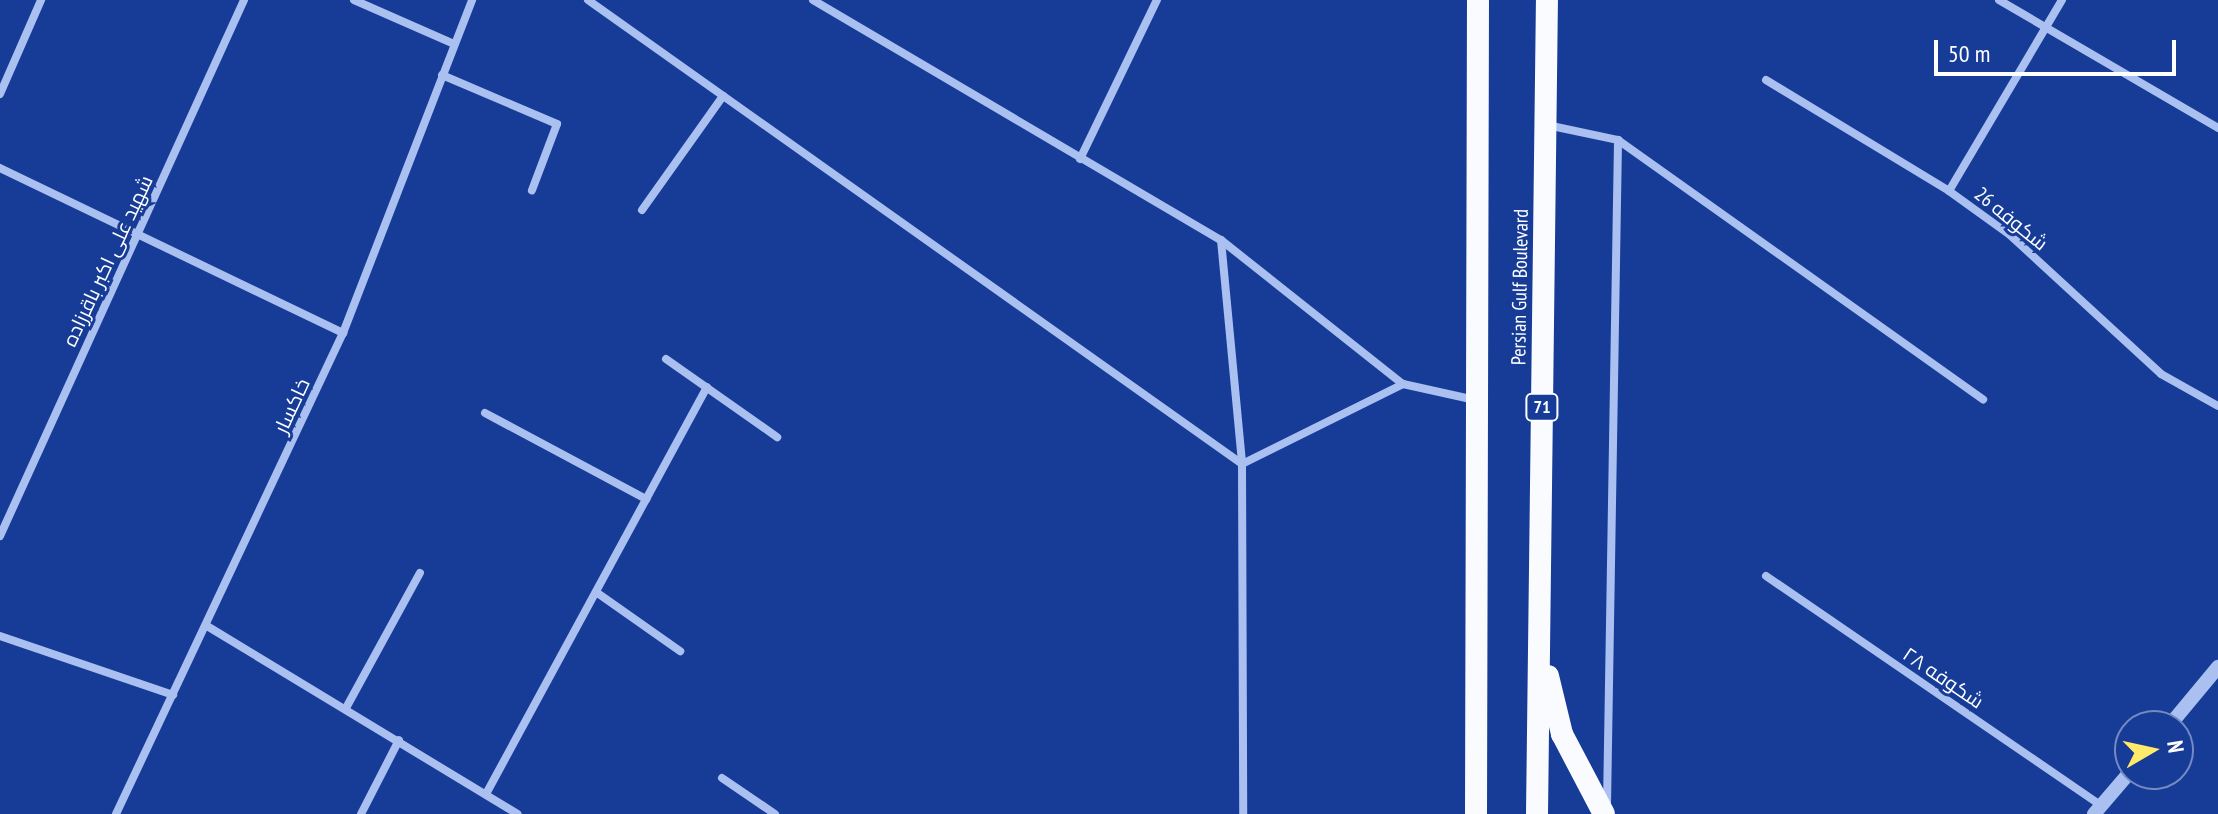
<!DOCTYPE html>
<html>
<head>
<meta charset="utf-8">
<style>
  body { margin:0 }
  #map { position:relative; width:2218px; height:814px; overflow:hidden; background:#173c97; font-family:"PT Sans Narrow",Cairo,sans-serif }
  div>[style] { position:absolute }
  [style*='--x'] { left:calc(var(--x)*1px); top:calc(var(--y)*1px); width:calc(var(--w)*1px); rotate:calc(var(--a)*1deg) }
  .minor>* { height:8px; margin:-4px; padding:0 4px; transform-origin:4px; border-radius:4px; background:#aac0f1 }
  .tertiary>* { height:14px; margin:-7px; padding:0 7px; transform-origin:7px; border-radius:7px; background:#aac0f1 }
  .trunk>* { height:22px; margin:-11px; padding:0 11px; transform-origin:11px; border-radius:11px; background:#fafbff }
  span { translate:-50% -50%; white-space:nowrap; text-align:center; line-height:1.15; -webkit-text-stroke:6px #173c97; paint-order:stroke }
  .shield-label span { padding:2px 6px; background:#173c97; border:2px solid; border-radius:6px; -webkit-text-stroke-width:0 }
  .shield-label { font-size:18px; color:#fff; font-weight:700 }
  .street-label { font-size:20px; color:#fff }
  .north { position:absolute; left:2114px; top:710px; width:80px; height:80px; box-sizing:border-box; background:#173c97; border:2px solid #748ac1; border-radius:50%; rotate:81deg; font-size:22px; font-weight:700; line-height:32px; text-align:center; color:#fff }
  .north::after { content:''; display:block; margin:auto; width:28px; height:36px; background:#ffea6a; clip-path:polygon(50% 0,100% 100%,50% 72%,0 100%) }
  .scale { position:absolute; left:1934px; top:40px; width:242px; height:36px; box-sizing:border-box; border:4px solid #fff; border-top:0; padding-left:10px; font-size:24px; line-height:28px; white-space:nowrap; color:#fff; -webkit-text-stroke:6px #173c97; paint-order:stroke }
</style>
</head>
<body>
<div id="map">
  <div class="minor">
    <i style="--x:354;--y:0;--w:109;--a:23.7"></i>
    <i style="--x:588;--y:0;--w:802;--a:35.35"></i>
    <i style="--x:1242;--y:464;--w:180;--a:-26.4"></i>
    <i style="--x:813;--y:0;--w:473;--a:30.5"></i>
    <i style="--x:1221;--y:240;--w:232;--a:38.4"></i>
    <i style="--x:1403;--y:384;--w:74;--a:12.5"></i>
    <i style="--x:1999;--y:0;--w:254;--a:30.3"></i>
    <i style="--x:442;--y:75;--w:125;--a:23.1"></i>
    <i style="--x:557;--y:124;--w:71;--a:110.7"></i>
    <i style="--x:1766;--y:80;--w:214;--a:31.2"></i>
    <i style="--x:1949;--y:191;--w:75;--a:35.8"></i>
    <i style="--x:2010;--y:235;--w:205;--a:42.6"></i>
    <i style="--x:2161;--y:374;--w:65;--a:29.3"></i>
    <i style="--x:0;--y:94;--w:103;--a:-66.4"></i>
    <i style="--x:1547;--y:125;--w:73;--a:11.9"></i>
    <i style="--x:1618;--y:140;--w:448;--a:35.4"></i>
    <i style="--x:1080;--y:159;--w:177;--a:-64.2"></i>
    <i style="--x:0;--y:168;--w:381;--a:25.7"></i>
    <i style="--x:1949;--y:191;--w:222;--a:-59.4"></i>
    <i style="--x:642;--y:210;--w:140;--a:-54.6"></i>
    <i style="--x:1221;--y:240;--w:225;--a:84.6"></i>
    <i style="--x:1242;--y:464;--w:350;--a:89.8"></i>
    <i style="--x:666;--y:359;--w:136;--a:35.1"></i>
    <i style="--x:485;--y:413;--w:183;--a:28.1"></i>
    <i style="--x:0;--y:536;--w:589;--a:-65.52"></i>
    <i style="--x:1766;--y:576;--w:407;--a:34.4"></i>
    <i style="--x:596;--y:592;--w:103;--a:35.1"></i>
    <i style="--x:207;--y:626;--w:363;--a:31.2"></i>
    <i style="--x:0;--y:636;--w:183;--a:18.8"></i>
    <i style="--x:346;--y:708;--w:154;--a:-61.3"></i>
    <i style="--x:722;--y:778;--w:64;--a:34.2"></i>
    <i style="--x:486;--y:794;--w:463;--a:-61.5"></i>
    <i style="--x:1607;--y:805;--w:665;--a:-89.05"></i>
    <i style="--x:116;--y:814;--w:532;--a:-64.74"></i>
    <i style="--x:343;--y:333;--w:357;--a:-68.8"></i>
    <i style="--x:361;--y:814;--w:83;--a:-62.8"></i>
  </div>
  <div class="tertiary">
    <i style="--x:2169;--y:726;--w:77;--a:-50.3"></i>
    <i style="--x:2094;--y:814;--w:55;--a:-49.4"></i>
  </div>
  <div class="trunk">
    <i style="--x:1548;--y:676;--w:60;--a:76.4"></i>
    <i style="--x:1562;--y:734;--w:90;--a:62.3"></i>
    <i style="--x:1476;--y:814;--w:814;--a:-89.86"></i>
    <i style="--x:1537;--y:814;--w:814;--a:-89.3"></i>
  </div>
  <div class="shield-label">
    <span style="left:1542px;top:407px">71</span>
  </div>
  <div class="street-label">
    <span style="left:2011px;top:219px;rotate:39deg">شکوفه 26</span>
    <span style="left:108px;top:261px;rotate:-65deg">شهید علی اکبر باقرزاده</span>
    <span style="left:1520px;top:287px;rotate:-89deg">Persian Gulf Boulevard</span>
    <span style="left:292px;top:406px;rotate:-65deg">خاکسار</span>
    <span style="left:1943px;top:678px;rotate:34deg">شکوفه ۲۸</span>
  </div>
  <div class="north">N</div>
  <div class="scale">50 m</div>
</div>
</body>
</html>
